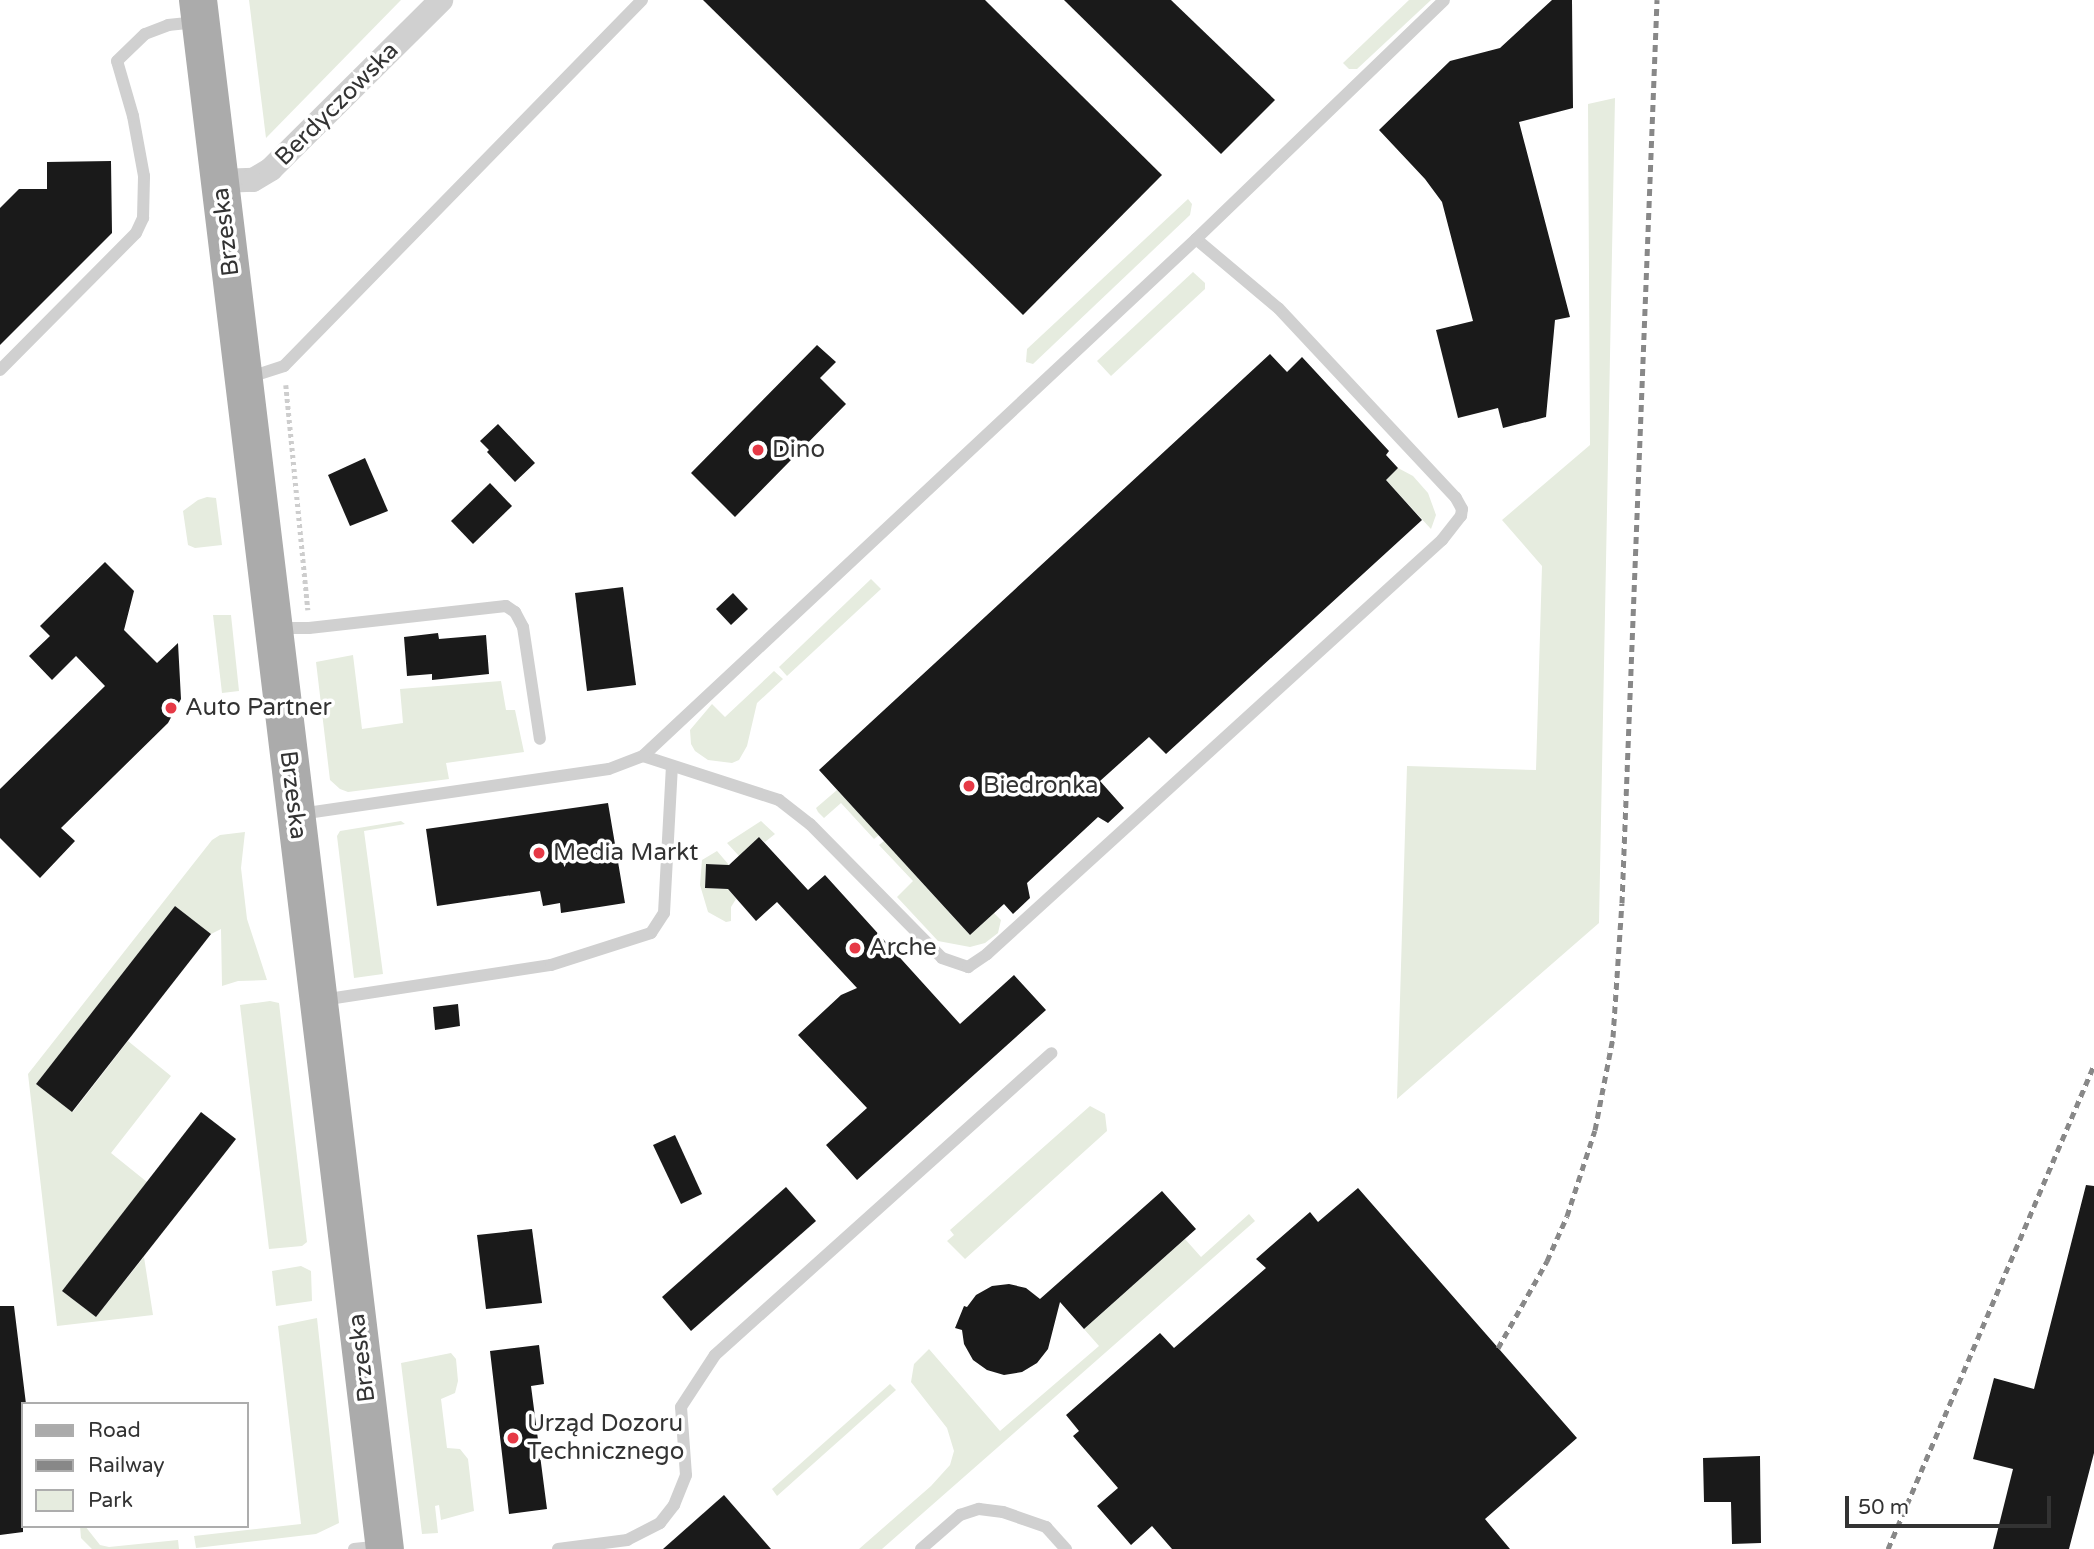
<!DOCTYPE html>
<html>
<head>
<meta charset="utf-8">
<style>
  body { margin:0 }
  #map { position:relative; width:2094px; height:1549px; overflow:hidden; background:#fff; font-family:"Varela Round",sans-serif }
  div>[style] { position:absolute }
  [style*='--x'] { left:calc(var(--x)*1px); top:calc(var(--y)*1px); width:calc(var(--w)*1px); rotate:calc(var(--a)*1deg) }
  .green>* { inset:0; background:#e6ecdf }
  .building>* { inset:0; background:#1a1a1a }
  .path>* { height:4.5px; margin-top:-2.25px; transform-origin:0; background:repeating-linear-gradient(90deg,#cdcdcd 0 3.5px,transparent 0 7px) }
  .lane>* { height:12px; margin:-6px; padding:0 6px; transform-origin:6px; border-radius:6px; background:#d0d0d0 }
  .street>* { height:24px; margin:-12px; padding:0 12px; transform-origin:12px; border-radius:12px; background:#d0d0d0 }
  .primary>* { height:38px; margin:-19px; padding:0 19px; transform-origin:19px; border-radius:19px; background:#ababab }
  .rail>* { height:5px; margin-top:-2.5px; transform-origin:0; background:repeating-linear-gradient(90deg,#888 0 7px,transparent 0 12px) }
  .dots>* { width:19px; height:19px; translate:-50% -50%; box-sizing:border-box; border:4px solid #fff; border-radius:50% }
  span { translate:-50% -50%; white-space:nowrap; text-align:center; line-height:1.15; -webkit-text-stroke:7px #fff; paint-order:stroke }
  .street-label { font-size:24px; color:#333 }
  .poi-label { font-size:24px; color:#333 }
  .left { translate:0 -50%; text-align:left }
  .legend { position:absolute; left:21px; top:1402px; width:228px; height:126px; box-sizing:border-box; background:#fff; border:2px solid #adadad; margin:0; padding:9px 12px; list-style:none; font-size:21px; color:#333 }
  .legend li { display:flex; align-items:center; gap:14px; height:35px }
  .legend b { width:35px; border:2px solid #adadad }
  .scale { position:absolute; left:1845px; top:1496px; width:206px; height:32px; box-sizing:border-box; border:4px solid #333; border-top:0; padding-left:9px; font-size:21px; line-height:24px; white-space:nowrap; color:#333; -webkit-text-stroke:5px #fff; paint-order:stroke }
</style>
</head>
<body>
<div id="map">
  <div class="green">
    <i style="clip-path:polygon(249px 0,401px 0,266px 138px)"></i>
    <i style="clip-path:polygon(1409px 0,1431px 0,1357px 69px,1349px 69px,1343px 63px)"></i>
    <i style="clip-path:polygon(1615px 98px,1599px 923px,1397px 1099px,1407px 766px,1536px 770px,1542px 566px,1502px 520px,1590px 445px,1588px 104px)"></i>
    <i style="clip-path:polygon(1188px 199px,1192px 204px,1190px 215px,1033px 364px,1026px 362px,1027px 349px)"></i>
    <i style="clip-path:polygon(1193px 272px,1205px 283px,1205px 289px,1111px 376px,1097px 361px)"></i>
    <i style="clip-path:polygon(1398px 468px,1413px 476px,1428px 493px,1436px 515px,1431px 529px,1386px 480px)"></i>
    <i style="clip-path:polygon(207px 497px,216px 498px,222px 545px,195px 548px,188px 545px,183px 511px,198px 500px)"></i>
    <i style="clip-path:polygon(871px 579px,881px 589px,787px 676px,779px 667px)"></i>
    <i style="clip-path:polygon(213px 615px,231px 615px,239px 691px,222px 693px)"></i>
    <i style="clip-path:polygon(353px 655px,362px 729px,403px 723px,400px 689px,501px 681px,506px 710px,515px 710px,524px 752px,446px 763px,449px 779px,348px 792px,340px 789px,330px 780px,316px 662px)"></i>
    <i style="clip-path:polygon(774px 671px,783px 679px,757px 703px,747px 746px,739px 760px,732px 763px,708px 760px,695px 751px,691px 744px,690px 730px,712px 704px,725px 717px)"></i>
    <i style="clip-path:polygon(837px 790px,879px 835px,874px 839px,841px 803px,824px 818px,818px 812px,816px 808px)"></i>
    <i style="clip-path:polygon(401px 821px,405px 824px,364px 831px,383px 974px,354px 978px,337px 836px,340px 831px)"></i>
    <i style="clip-path:polygon(761px 821px,775px 834px,765px 842px,759px 837px,739px 856px,727px 843px)"></i>
    <i style="clip-path:polygon(245px 832px,241px 868px,247px 919px,267px 980px,238px 981px,222px 986px,221px 929px,211px 934px,175px 906px,36px 1084px,73px 1112px,128px 1041px,171px 1076px,111px 1153px,147px 1182px,62px 1291px,96px 1317px,144px 1257px,153px 1315px,57px 1326px,28px 1074px,212px 840px,220px 835px)"></i>
    <i style="clip-path:polygon(884px 841px,970px 935px,994px 913px,1001px 920px,998px 933px,985px 943px,970px 947px,938px 941px,897px 897px,913px 881px,879px 845px)"></i>
    <i style="clip-path:polygon(717px 851px,729px 865px,706px 864px,705px 888px,728px 889px,736px 899px,731px 907px,731px 921px,726px 922px,708px 912px,700px 885px,702px 860px)"></i>
    <i style="clip-path:polygon(270px 1001px,279px 1003px,307px 1242px,302px 1246px,269px 1249px,240px 1005px)"></i>
    <i style="clip-path:polygon(1090px 1106px,1105px 1114px,1107px 1131px,965px 1259px,947px 1241px,954px 1235px,950px 1230px)"></i>
    <i style="clip-path:polygon(1249px 1214px,1255px 1221px,882px 1549px,859px 1549px,931px 1486px,950px 1465px,954px 1451px,947px 1428px,911px 1382px,914px 1364px,929px 1349px,1000px 1431px,1099px 1346px,1084px 1329px,1185px 1239px,1201px 1257px)"></i>
    <i style="clip-path:polygon(301px 1266px,311px 1271px,312px 1301px,276px 1306px,272px 1271px)"></i>
    <i style="clip-path:polygon(317px 1318px,339px 1523px,316px 1534px,196px 1548px,194px 1536px,301px 1524px,278px 1326px)"></i>
    <i style="clip-path:polygon(451px 1353px,456px 1359px,458px 1381px,455px 1393px,441px 1399px,447px 1448px,460px 1449px,468px 1459px,474px 1511px,441px 1520px,439px 1505px,435px 1506px,438px 1533px,422px 1534px,401px 1363px)"></i>
    <i style="clip-path:polygon(890px 1384px,896px 1390px,777px 1496px,772px 1489px)"></i>
    <i style="clip-path:polygon(80px 1526px,85px 1526px,100px 1545px,109px 1547px,178px 1540px,179px 1549px,92px 1549px,81px 1538px)"></i>
  </div>
  <div class="building">
    <i style="clip-path:polygon(703px 0,985px 0,1162px 175px,1023px 315px)"></i>
    <i style="clip-path:polygon(1064px 0,1171px 0,1275px 100px,1221px 154px)"></i>
    <i style="clip-path:polygon(1552px 0,1572px 0,1573px 108px,1519px 122px,1570px 317px,1555px 320px,1546px 417px,1503px 428px,1498px 408px,1458px 418px,1436px 330px,1473px 321px,1442px 202px,1425px 179px,1379px 130px,1450px 61px,1500px 48px)"></i>
    <i style="clip-path:polygon(111px 161px,112px 233px,0 345px,0 208px,19px 189px,47px 189px,47px 162px)"></i>
    <i style="clip-path:polygon(817px 345px,836px 362px,820px 378px,846px 404px,735px 517px,691px 473px)"></i>
    <i style="clip-path:polygon(1270px 354px,1287px 372px,1302px 357px,1389px 451px,1386px 455px,1398px 468px,1386px 480px,1422px 520px,1166px 754px,1149px 737px,1100px 781px,1124px 808px,1108px 823px,1098px 817px,1027px 883px,1030px 898px,1013px 914px,1004px 904px,970px 935px,819px 770px)"></i>
    <i style="clip-path:polygon(498px 424px,535px 463px,515px 482px,487px 452px,489px 450px,480px 441px)"></i>
    <i style="clip-path:polygon(365px 458px,388px 511px,350px 526px,328px 475px)"></i>
    <i style="clip-path:polygon(490px 483px,512px 506px,473px 544px,451px 521px)"></i>
    <i style="clip-path:polygon(105px 562px,134px 591px,124px 630px,157px 663px,178px 643px,181px 699px,168px 723px,61px 828px,75px 841px,40px 878px,0 838px,0 789px,105px 686px,76px 656px,52px 680px,29px 656px,50px 636px,40px 626px)"></i>
    <i style="clip-path:polygon(623px 587px,636px 685px,587px 691px,575px 593px)"></i>
    <i style="clip-path:polygon(733px 593px,748px 609px,731px 625px,716px 609px)"></i>
    <i style="clip-path:polygon(438px 633px,439px 639px,486px 635px,489px 674px,432px 680px,432px 674px,407px 676px,404px 637px)"></i>
    <i style="clip-path:polygon(608px 803px,625px 903px,561px 913px,560px 903px,543px 906px,540px 891px,437px 906px,426px 829px)"></i>
    <i style="clip-path:polygon(759px 837px,808px 890px,825px 875px,960px 1024px,1014px 975px,1046px 1010px,857px 1180px,826px 1145px,867px 1108px,798px 1035px,841px 995px,857px 988px,777px 902px,756px 921px,728px 889px,705px 888px,706px 864px,729px 865px)"></i>
    <i style="clip-path:polygon(175px 906px,211px 934px,72px 1112px,36px 1084px)"></i>
    <i style="clip-path:polygon(458px 1004px,460px 1026px,435px 1030px,433px 1007px)"></i>
    <i style="clip-path:polygon(201px 1112px,236px 1139px,96px 1317px,62px 1291px)"></i>
    <i style="clip-path:polygon(675px 1135px,702px 1194px,681px 1204px,653px 1145px)"></i>
    <i style="clip-path:polygon(2086px 1185px,2094px 1186px,2094px 1453px,2069px 1549px,1993px 1549px,2013px 1469px,1973px 1459px,1994px 1378px,2034px 1389px)"></i>
    <i style="clip-path:polygon(786px 1187px,816px 1221px,691px 1331px,662px 1297px)"></i>
    <i style="clip-path:polygon(1358px 1188px,1577px 1438px,1485px 1519px,1510px 1549px,1172px 1549px,1152px 1526px,1131px 1545px,1097px 1506px,1118px 1488px,1073px 1436px,1079px 1431px,1066px 1415px,1160px 1333px,1174px 1348px,1266px 1268px,1256px 1259px,1310px 1212px,1318px 1222px)"></i>
    <i style="clip-path:polygon(1162px 1191px,1196px 1229px,1084px 1329px,1060px 1302px,1048px 1349px,1037px 1363px,1022px 1372px,1004px 1375px,987px 1370px,973px 1360px,964px 1344px,962px 1330px,955px 1328px,964px 1306px,967px 1307px,976px 1295px,992px 1286px,1009px 1284px,1026px 1288px,1040px 1299px)"></i>
    <i style="clip-path:polygon(532px 1229px,542px 1303px,486px 1309px,477px 1235px)"></i>
    <i style="clip-path:polygon(0 1306px,14px 1306px,26px 1404px,23px 1404px,23px 1532px,0 1535px)"></i>
    <i style="clip-path:polygon(539px 1345px,544px 1384px,531px 1386px,547px 1509px,509px 1514px,490px 1351px)"></i>
    <i style="clip-path:polygon(1760px 1456px,1761px 1543px,1732px 1544px,1731px 1502px,1704px 1502px,1703px 1458px)"></i>
    <i style="clip-path:polygon(724px 1495px,771px 1549px,663px 1549px)"></i>
  </div>
  <div class="path">
    <i style="--x:286;--y:385;--w:226;--a:84.4"></i>
  </div>
  <div class="lane">
    <i style="--x:0;--y:370;--w:193;--a:-45.2"></i>
    <i style="--x:136;--y:233;--w:17;--a:-65"></i>
    <i style="--x:143;--y:218;--w:42;--a:-88.6"></i>
    <i style="--x:144;--y:176;--w:61;--a:-100.4"></i>
    <i style="--x:133;--y:116;--w:57;--a:-106.2"></i>
    <i style="--x:117;--y:61;--w:39;--a:-44"></i>
    <i style="--x:145;--y:34;--w:25;--a:-21"></i>
    <i style="--x:168;--y:25;--w:29;--a:-6"></i>
    <i style="--x:247;--y:378;--w:39;--a:-18"></i>
    <i style="--x:284;--y:366;--w:512;--a:-45.63"></i>
    <i style="--x:277;--y:628;--w:32;--a:0"></i>
    <i style="--x:309;--y:628;--w:198;--a:-6.4"></i>
    <i style="--x:506;--y:606;--w:11;--a:34"></i>
    <i style="--x:515;--y:612;--w:17;--a:62"></i>
    <i style="--x:523;--y:627;--w:113;--a:81.4"></i>
    <i style="--x:643;--y:756;--w:143;--a:17.9"></i>
    <i style="--x:779;--y:800;--w:39;--a:38"></i>
    <i style="--x:810;--y:824;--w:188;--a:45.4"></i>
    <i style="--x:942;--y:958;--w:28;--a:19"></i>
    <i style="--x:968;--y:967;--w:23;--a:-34"></i>
    <i style="--x:987;--y:954;--w:615;--a:-42.3"></i>
    <i style="--x:1442;--y:540;--w:31;--a:-52"></i>
    <i style="--x:1461;--y:516;--w:7;--a:-82"></i>
    <i style="--x:1462;--y:509;--w:13;--a:-119"></i>
    <i style="--x:1456;--y:498;--w:260;--a:-133.1"></i>
    <i style="--x:1278;--y:308;--w:107;--a:-139.9"></i>
    <i style="--x:300;--y:814;--w:312;--a:-8.3"></i>
    <i style="--x:609;--y:769;--w:36;--a:-21"></i>
    <i style="--x:643;--y:756;--w:757;--a:-43.07"></i>
    <i style="--x:1196;--y:239;--w:344;--a:-43.9"></i>
    <i style="--x:322;--y:1000;--w:232;--a:-8.7"></i>
    <i style="--x:551;--y:965;--w:105;--a:-17.7"></i>
    <i style="--x:651;--y:933;--w:24;--a:-57"></i>
    <i style="--x:664;--y:913;--w:147;--a:-86.9"></i>
    <i style="--x:354;--y:1549;--w:27;--a:-6"></i>
    <i style="--x:558;--y:1549;--w:70;--a:-7.4"></i>
    <i style="--x:627;--y:1540;--w:37;--a:-27"></i>
    <i style="--x:660;--y:1523;--w:23;--a:-52"></i>
    <i style="--x:674;--y:1505;--w:32;--a:-68"></i>
    <i style="--x:686;--y:1475;--w:68;--a:-94.2"></i>
    <i style="--x:681;--y:1407;--w:62;--a:-56.8"></i>
    <i style="--x:715;--y:1355;--w:452;--a:-41.9"></i>
    <i style="--x:921;--y:1549;--w:52;--a:-41.1"></i>
    <i style="--x:960;--y:1515;--w:20;--a:-18"></i>
    <i style="--x:979;--y:1509;--w:24;--a:7"></i>
    <i style="--x:1003;--y:1512;--w:46;--a:19.2"></i>
    <i style="--x:1046;--y:1527;--w:30;--a:48"></i>
  </div>
  <div class="street">
    <i style="--x:220;--y:181;--w:33;--a:-2"></i>
    <i style="--x:253;--y:180;--w:21;--a:-31"></i>
    <i style="--x:271;--y:169;--w:240;--a:-44.8"></i>
  </div>
  <div class="primary">
    <i style="--x:198;--y:0;--w:1560;--a:83.12"></i>
  </div>
  <div class="rail">
    <i style="--x:1498;--y:1348;--w:100;--a:-60.6"></i>
    <i style="--x:1547;--y:1261;--w:49;--a:-66"></i>
    <i style="--x:1567;--y:1216;--w:90;--a:-72"></i>
    <i style="--x:1595;--y:1130;--w:95;--a:-79"></i>
    <i style="--x:1613;--y:1037;--w:134;--a:-86.2"></i>
    <i style="--x:1622;--y:903;--w:904;--a:-87.78"></i>
    <i style="--x:1888;--y:1549;--w:526;--a:-66.94"></i>
  </div>
  <div class="dots">
    <i style="left:758px;top:450px;background:#e63946"></i>
    <i style="left:171px;top:708px;background:#e63946"></i>
    <i style="left:969px;top:786px;background:#e63946"></i>
    <i style="left:539px;top:853px;background:#e63946"></i>
    <i style="left:855px;top:948px;background:#e63946"></i>
    <i style="left:513px;top:1438px;background:#e63946"></i>
  </div>
  <div class="street-label">
    <span style="left:337px;top:104px;rotate:-45deg">Berdyczowska</span>
    <span style="left:226px;top:232px;rotate:-97deg">Brzeska</span>
    <span style="left:293px;top:795px;rotate:83deg">Brzeska</span>
    <span style="left:362px;top:1358px;rotate:-97deg">Brzeska</span>
  </div>
  <div class="poi-label">
    <span class="left" style="left:772px;top:450px">Dino</span>
    <span class="left" style="left:185px;top:708px">Auto Partner</span>
    <span class="left" style="left:983px;top:786px">Biedronka</span>
    <span class="left" style="left:553px;top:853px">Media Markt</span>
    <span class="left" style="left:869px;top:948px">Arche</span>
    <span class="left" style="left:527px;top:1438px">Urząd Dozoru<br>Technicznego</span>
  </div>
  <ul class="legend">
  <li><b style="height:9px;background:#ababab"></b>Road</li>
  <li><b style="height:9px;background:#888"></b>Railway</li>
  <li><b style="height:19px;background:#e6ecdf"></b>Park</li>
  </ul>
  <div class="scale">50 m</div>
</div>
</body>
</html>
